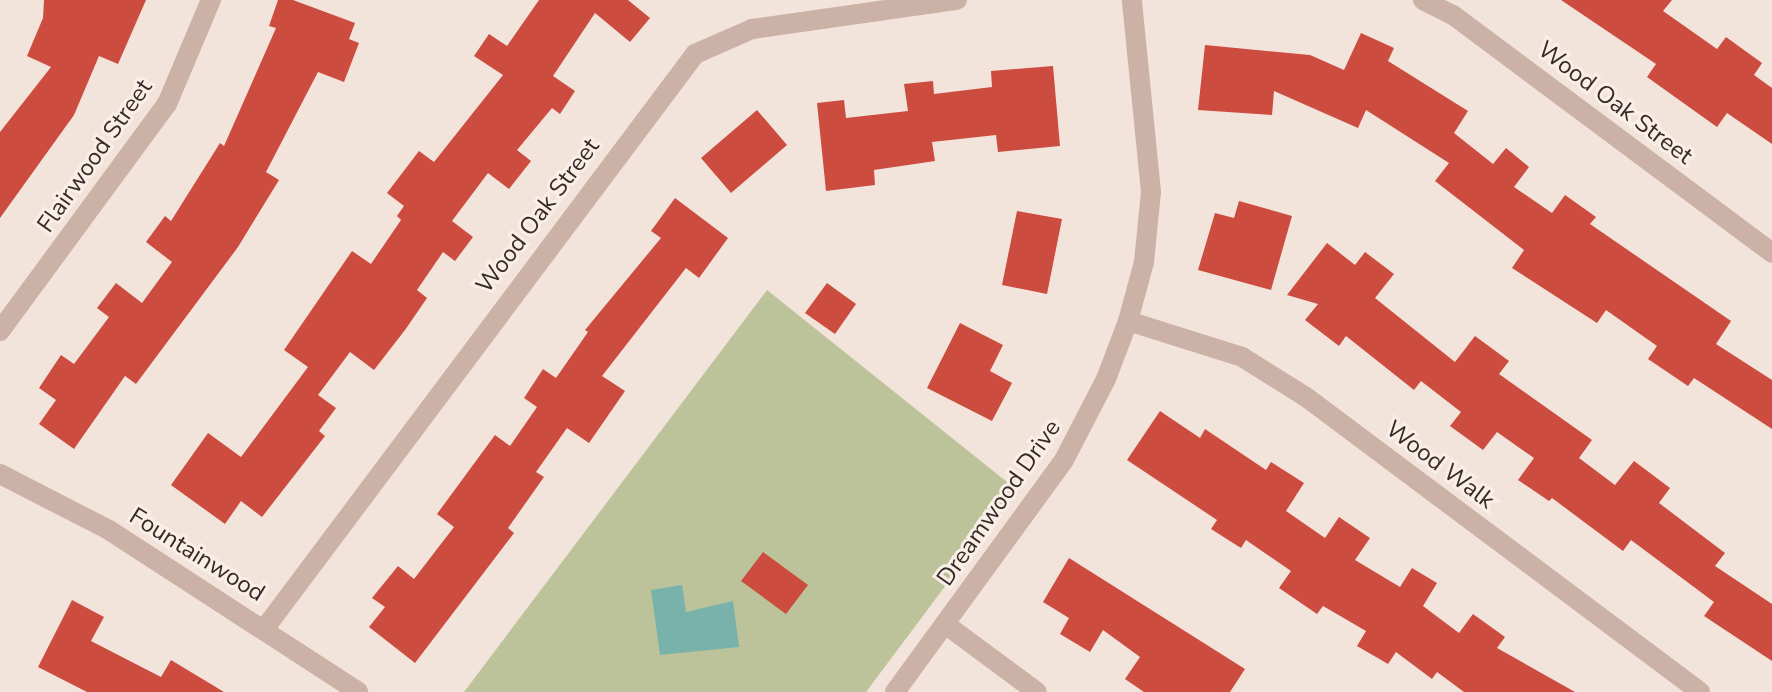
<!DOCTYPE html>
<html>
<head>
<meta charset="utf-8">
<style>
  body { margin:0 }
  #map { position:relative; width:1772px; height:692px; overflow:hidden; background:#f3e4db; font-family:"Nunito Sans",sans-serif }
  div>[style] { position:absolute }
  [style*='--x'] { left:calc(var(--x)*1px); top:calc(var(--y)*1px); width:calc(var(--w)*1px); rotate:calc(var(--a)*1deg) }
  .green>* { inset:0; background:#bcc39a }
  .water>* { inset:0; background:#78b2ab }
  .building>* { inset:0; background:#cc4c40 }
  .minor>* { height:20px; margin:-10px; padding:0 10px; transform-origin:10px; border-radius:10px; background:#ccb1a6 }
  span { translate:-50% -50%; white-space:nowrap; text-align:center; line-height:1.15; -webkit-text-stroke:6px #faefe8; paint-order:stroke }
  .street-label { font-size:24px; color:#382a27 }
</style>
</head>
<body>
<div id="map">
  <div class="green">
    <i style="clip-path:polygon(767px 290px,1017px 490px,866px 692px,464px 692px)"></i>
  </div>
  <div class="water">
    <i style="clip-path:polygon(682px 585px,686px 612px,733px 601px,739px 647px,660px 655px,651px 590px)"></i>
  </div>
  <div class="building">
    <i style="clip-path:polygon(44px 0,146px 0,118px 64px,99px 56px,74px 115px,0 218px,0 132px,51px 67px,27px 56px,43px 18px)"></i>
    <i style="clip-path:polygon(278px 0,293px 0,355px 23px,349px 39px,359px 43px,344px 82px,318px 72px,266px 172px,279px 180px,238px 247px,136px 384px,125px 376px,74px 449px,39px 424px,56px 400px,39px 388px,61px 355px,74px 364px,109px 317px,97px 308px,116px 283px,142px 303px,172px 262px,146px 242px,165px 216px,171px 221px,220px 143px,224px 146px,276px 28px,269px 26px)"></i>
    <i style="clip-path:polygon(539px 0,628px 0,650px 18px,630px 42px,595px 13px,553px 76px,575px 91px,560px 114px,552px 108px,517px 150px,531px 161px,509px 189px,488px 173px,452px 221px,473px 237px,455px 261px,443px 252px,417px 290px,427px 298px,405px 330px,374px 370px,350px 352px,318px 395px,336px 408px,319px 431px,325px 436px,262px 517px,241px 501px,225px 524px,171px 485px,208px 433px,241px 457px,308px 367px,284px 350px,352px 251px,371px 264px,401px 220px,397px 216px,404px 206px,387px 193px,419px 151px,434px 162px,503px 75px,474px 56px,489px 34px,507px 46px)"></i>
    <i style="clip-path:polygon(1561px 0,1672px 0,1663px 11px,1717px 49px,1726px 37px,1762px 63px,1754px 75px,1772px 88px,1772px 144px,1727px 113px,1717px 127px,1647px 77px,1656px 64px)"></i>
    <i style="clip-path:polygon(1361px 33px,1394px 48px,1388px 61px,1468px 111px,1454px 133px,1493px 164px,1506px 148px,1529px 167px,1514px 187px,1552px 213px,1565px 195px,1596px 217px,1590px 224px,1731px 321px,1716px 344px,1772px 380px,1772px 429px,1694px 378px,1688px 386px,1648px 359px,1657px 346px,1606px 310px,1597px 323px,1512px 268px,1524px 250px,1435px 181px,1449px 163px,1366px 110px,1358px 128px,1274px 91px,1272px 115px,1198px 110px,1205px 45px,1310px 55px,1344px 70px)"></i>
    <i style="clip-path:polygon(1053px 66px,1060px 146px,998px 152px,996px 135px,932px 142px,935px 161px,874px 170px,875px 185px,826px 191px,817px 103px,844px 100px,846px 118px,908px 111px,904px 84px,933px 81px,934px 94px,992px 87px,991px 71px)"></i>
    <i style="clip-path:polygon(757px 110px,787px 145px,731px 193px,701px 158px)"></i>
    <i style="clip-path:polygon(675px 198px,728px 238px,699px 278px,686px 268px,602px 376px,625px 391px,589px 443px,567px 428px,536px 472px,544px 477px,508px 528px,514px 533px,415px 663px,369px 627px,385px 607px,372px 598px,398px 566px,414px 579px,454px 527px,437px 514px,495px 435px,510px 446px,537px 407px,524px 398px,543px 369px,556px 378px,588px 332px,585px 330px,661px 238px,651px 231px)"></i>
    <i style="clip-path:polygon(1239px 201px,1292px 216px,1271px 290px,1198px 270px,1215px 213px,1234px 218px)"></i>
    <i style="clip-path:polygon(1017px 211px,1062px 219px,1047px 294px,1002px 285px)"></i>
    <i style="clip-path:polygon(1327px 243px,1355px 265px,1365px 252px,1394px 274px,1375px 298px,1455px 362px,1475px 336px,1509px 361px,1499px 374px,1592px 440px,1579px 458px,1615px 485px,1634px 461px,1670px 488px,1659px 503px,1725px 553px,1715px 566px,1772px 604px,1772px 661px,1704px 616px,1714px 602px,1631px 540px,1623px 551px,1552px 498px,1549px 501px,1518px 480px,1534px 458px,1497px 432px,1483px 450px,1450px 426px,1461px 412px,1421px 381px,1414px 390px,1346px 336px,1339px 346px,1305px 320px,1318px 304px,1287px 295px)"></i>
    <i style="clip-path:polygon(827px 283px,856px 304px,835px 334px,805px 313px)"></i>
    <i style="clip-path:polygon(960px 323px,1003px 345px,990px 371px,1012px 383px,992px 421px,927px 388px)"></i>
    <i style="clip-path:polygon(1160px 411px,1200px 438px,1205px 429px,1266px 470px,1271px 462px,1304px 483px,1286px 511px,1325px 538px,1339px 517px,1370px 538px,1355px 560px,1400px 587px,1412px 568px,1437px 583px,1423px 606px,1459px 633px,1473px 614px,1505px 637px,1497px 648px,1575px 692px,1464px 692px,1437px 672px,1432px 679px,1396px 652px,1388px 664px,1357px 646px,1366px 631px,1323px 606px,1317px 614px,1279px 588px,1291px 571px,1246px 540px,1241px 548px,1211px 529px,1217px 520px,1127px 460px)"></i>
    <i style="clip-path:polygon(763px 552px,808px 585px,786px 614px,741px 581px)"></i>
    <i style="clip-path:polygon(1069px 558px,1245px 669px,1230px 692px,1144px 692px,1125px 679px,1140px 657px,1103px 630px,1090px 652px,1060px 634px,1069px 618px,1043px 602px)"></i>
    <i style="clip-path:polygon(72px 600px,104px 617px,91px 641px,161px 677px,171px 660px,224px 692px,87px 692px,38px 667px)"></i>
  </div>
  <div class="minor">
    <i style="--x:1423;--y:0;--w:34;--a:27"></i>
    <i style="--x:1453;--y:15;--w:398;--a:36.7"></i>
    <i style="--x:1128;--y:321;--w:120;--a:17.5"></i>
    <i style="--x:1242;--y:357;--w:75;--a:32"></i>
    <i style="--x:1306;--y:397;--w:492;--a:36.8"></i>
    <i style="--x:0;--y:331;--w:282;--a:-53.7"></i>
    <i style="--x:167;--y:104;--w:113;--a:-67.1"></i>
    <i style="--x:0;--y:474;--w:123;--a:27.2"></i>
    <i style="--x:109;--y:530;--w:297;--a:33"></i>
    <i style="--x:945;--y:624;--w:114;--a:36.5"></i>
    <i style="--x:265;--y:628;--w:717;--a:-53.16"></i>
    <i style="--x:695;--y:54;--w:62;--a:-23.7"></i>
    <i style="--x:752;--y:29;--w:207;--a:-8.1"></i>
    <i style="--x:895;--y:692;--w:285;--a:-53.9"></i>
    <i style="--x:1063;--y:462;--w:93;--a:-62.6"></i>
    <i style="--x:1106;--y:379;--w:62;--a:-69.2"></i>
    <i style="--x:1128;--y:321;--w:61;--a:-74.8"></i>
    <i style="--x:1144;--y:262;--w:70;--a:-84.3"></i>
    <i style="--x:1151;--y:192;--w:193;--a:-95.7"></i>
  </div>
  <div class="street-label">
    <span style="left:1615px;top:103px;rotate:37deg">Wood Oak Street</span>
    <span style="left:95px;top:156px;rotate:-55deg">Flairwood Street</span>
    <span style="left:538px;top:216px;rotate:-53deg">Wood Oak Street</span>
    <span style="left:1440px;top:465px;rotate:37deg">Wood Walk</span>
    <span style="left:999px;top:503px;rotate:-55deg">Dreamwood Drive</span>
    <span style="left:197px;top:555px;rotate:32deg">Fountainwood</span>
  </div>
</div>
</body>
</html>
